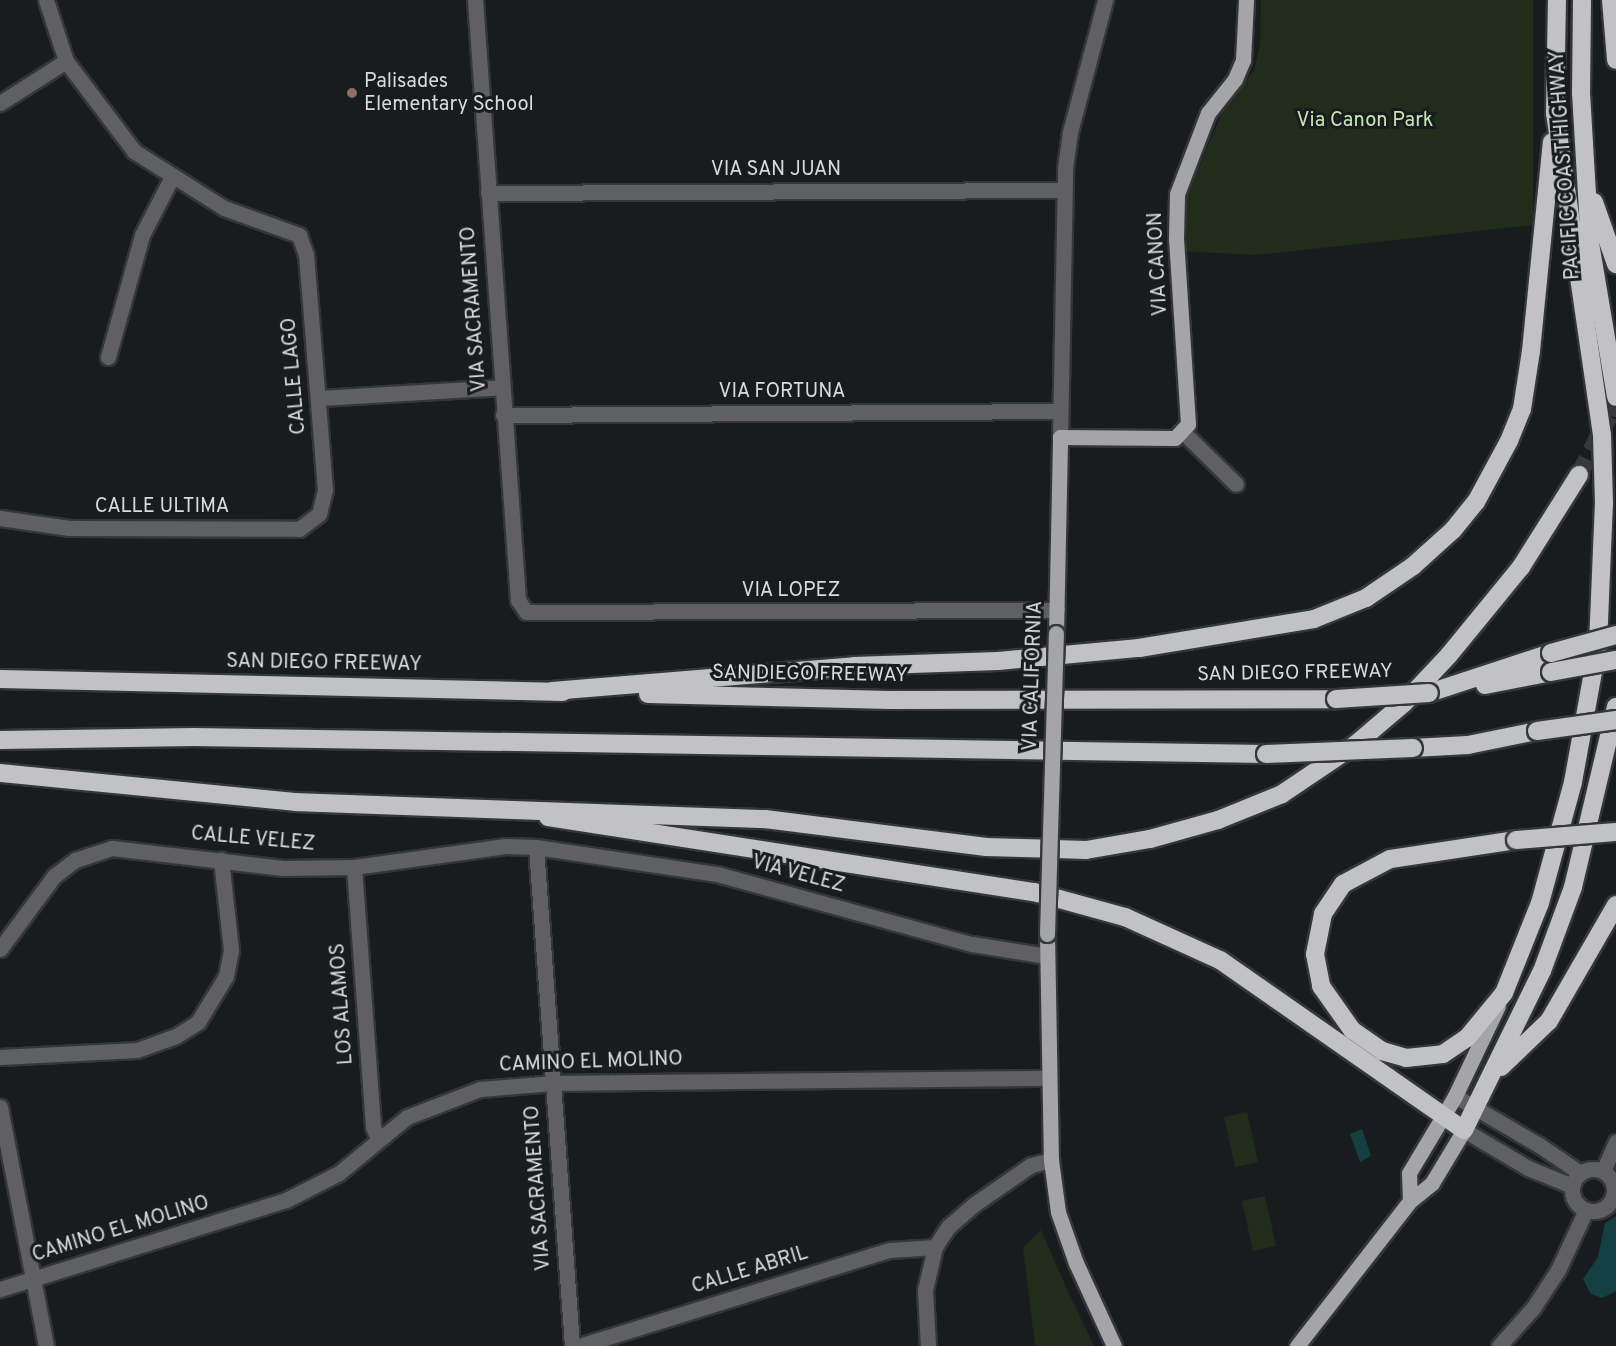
<!DOCTYPE html>
<html>
<head>
<meta charset="utf-8">
<style>
  body { margin:0 }
  #map { position:relative; width:1616px; height:1346px; overflow:hidden; background:#191c1f; font-family:Overpass,sans-serif }
  div>[style] { position:absolute }
  [style*='--x'] { left:calc(var(--x)*1px); top:calc(var(--y)*1px); width:calc(var(--w)*1px); rotate:calc(var(--a)*1deg) }
  .green>* { inset:0; background:#222c1a }
  .water>* { inset:0; background:#154043 }
  .highway-tunnel>* { height:18px; margin-top:-9px; transform-origin:0; background:repeating-linear-gradient(90deg,#36383c 0 18px,transparent 0 27px) }
  .roads { filter:drop-shadow(2px 0 #34373a) drop-shadow(-2px 0 #34373a) drop-shadow(0 2px #34373a) drop-shadow(0 -2px #34373a) }
  .minor>* { height:15px; margin:-7.5px; padding:0 7.5px; transform-origin:7.5px; border-radius:7.5px; background:#606062 }
  .minor>.ring { margin:-7.5px; padding:0; box-sizing:content-box; background:none; border:15px solid #606062; border-radius:50% }
  .major>* { height:15px; margin:-7.5px; padding:0 7.5px; transform-origin:7.5px; border-radius:7.5px; background:#a5a5a9 }
  .highway>* { height:18px; margin:-9px; padding:0 9px; transform-origin:9px; border-radius:9px; background:#c1c1c6 }
  .bridges { filter:drop-shadow(2px 0 #34373a) drop-shadow(-2px 0 #34373a) drop-shadow(0 2px #34373a) drop-shadow(0 -2px #34373a) }
  .major-bridge>* { height:15px; margin:-7.5px; padding:0 7.5px; transform-origin:7.5px; border-radius:7.5px; background:#a5a5a9 }
  .highway-bridge>* { height:18px; margin:-9px; padding:0 9px; transform-origin:9px; border-radius:9px; background:#c1c1c6 }
  .dots>* { width:16px; height:16px; translate:-50% -50%; box-sizing:border-box; border:3px solid #191c1f; border-radius:50% }
  span { translate:-50% -50%; white-space:nowrap; text-align:center; line-height:1.15; -webkit-text-stroke:6px #191c1f; paint-order:stroke }
  .poi-label { font-size:20px; color:#d8dadd }
  .left { translate:0 -50%; text-align:left }
  .park-label { font-size:20px; color:#c8e6b2 }
  .street-label { font-size:20px; color:#d8dadd }
</style>
</head>
<body>
<div id="map">
  <div class="green">
    <i style="clip-path:polygon(1261px 0,1533px 0,1533px 225px,1256px 255px,1181px 251px,1181px 193px,1199px 168px,1222px 113px,1254px 70px,1260px 45px)"></i>
    <i style="clip-path:polygon(1247px 1112px,1258px 1162px,1235px 1167px,1224px 1117px)"></i>
    <i style="clip-path:polygon(1265px 1196px,1276px 1246px,1253px 1251px,1242px 1201px)"></i>
    <i style="clip-path:polygon(1041px 1230px,1065px 1285px,1094px 1346px,1035px 1346px,1023px 1248px)"></i>
  </div>
  <div class="water">
    <i style="clip-path:polygon(1362px 1129px,1371px 1156px,1360px 1162px,1350px 1134px)"></i>
    <i style="clip-path:polygon(1616px 1216px,1616px 1291px,1602px 1298px,1591px 1294px,1583px 1279px,1598px 1257px,1605px 1223px)"></i>
  </div>
  <div class="highway-tunnel">
    <i style="--x:1579;--y:475;--w:66;--a:-63"></i>
    <i style="--x:1609;--y:416;--w:35;--a:-78"></i>
  </div>
  <div class="roads">
    <div class="minor">
      <i style="--x:475;--y:0;--w:602;--a:85.9"></i>
      <i style="--x:518;--y:600;--w:14;--a:56"></i>
      <i style="--x:526;--y:612;--w:531;--a:-0.22"></i>
      <i style="--x:0;--y:103;--w:78;--a:-32.5"></i>
      <i style="--x:488;--y:193;--w:576;--a:-0.3"></i>
      <i style="--x:108;--y:357;--w:127;--a:-74.4"></i>
      <i style="--x:142;--y:235;--w:65;--a:-62.7"></i>
      <i style="--x:319;--y:398;--w:183;--a:-3.4"></i>
      <i style="--x:503;--y:415;--w:557;--a:-0.41"></i>
      <i style="--x:1183;--y:432;--w:74;--a:44.5"></i>
      <i style="--x:1060;--y:437;--w:269;--a:-88.9"></i>
      <i style="--x:1065;--y:168;--w:36;--a:-82"></i>
      <i style="--x:1070;--y:132;--w:137;--a:-75.1"></i>
      <i style="--x:0;--y:518;--w:70;--a:8.2"></i>
      <i style="--x:69;--y:528;--w:230;--a:0.2"></i>
      <i style="--x:299;--y:529;--w:25;--a:-37"></i>
      <i style="--x:319;--y:514;--w:25;--a:-76"></i>
      <i style="--x:325;--y:490;--w:236;--a:-94.6"></i>
      <i style="--x:306;--y:255;--w:21;--a:-109"></i>
      <i style="--x:299;--y:235;--w:80;--a:-160.2"></i>
      <i style="--x:224;--y:208;--w:107;--a:-147.7"></i>
      <i style="--x:134;--y:151;--w:113;--a:-127.1"></i>
      <i style="--x:66;--y:61;--w:64;--a:-108.2"></i>
      <i style="--x:536;--y:847;--w:500;--a:85.87"></i>
      <i style="--x:354;--y:867;--w:261;--a:85.8"></i>
      <i style="--x:373;--y:1127;--w:12;--a:66"></i>
      <i style="--x:0;--y:949;--w:91;--a:-53.5"></i>
      <i style="--x:54;--y:876;--w:26;--a:-37"></i>
      <i style="--x:75;--y:860;--w:39;--a:-18"></i>
      <i style="--x:112;--y:848;--w:172;--a:6.7"></i>
      <i style="--x:283;--y:868;--w:71;--a:-0.8"></i>
      <i style="--x:354;--y:867;--w:153;--a:-7.9"></i>
      <i style="--x:506;--y:846;--w:30;--a:2"></i>
      <i style="--x:536;--y:847;--w:183;--a:8.5"></i>
      <i style="--x:717;--y:874;--w:264;--a:15.4"></i>
      <i style="--x:972;--y:944;--w:76;--a:9.1"></i>
      <i style="--x:0;--y:1057;--w:137;--a:-2.9"></i>
      <i style="--x:137;--y:1050;--w:41;--a:-19.7"></i>
      <i style="--x:176;--y:1036;--w:26;--a:-32"></i>
      <i style="--x:198;--y:1022;--w:54;--a:-58.7"></i>
      <i style="--x:226;--y:976;--w:26;--a:-79"></i>
      <i style="--x:231;--y:950;--w:91;--a:-96.3"></i>
      <i style="--x:1455;--y:1096;--w:97;--a:30.3"></i>
      <i style="--x:1539;--y:1145;--w:50;--a:34.3"></i>
      <i style="--x:0;--y:1107;--w:243;--a:79.1"></i>
      <i style="--x:1464;--y:1130;--w:74;--a:30.7"></i>
      <i style="--x:1528;--y:1168;--w:48;--a:22.2"></i>
      <i class="ring" style="left:1572px;top:1169px;width:27px;height:27px"></i>
      <i style="--x:1603;--y:1171;--w:32;--a:-66"></i>
      <i style="--x:0;--y:1289;--w:300;--a:-17.3"></i>
      <i style="--x:286;--y:1200;--w:59;--a:-27"></i>
      <i style="--x:339;--y:1173;--w:88;--a:-39.5"></i>
      <i style="--x:407;--y:1117;--w:78;--a:-21"></i>
      <i style="--x:480;--y:1089;--w:73;--a:-4.7"></i>
      <i style="--x:553;--y:1083;--w:496;--a:-0.6"></i>
      <i style="--x:579;--y:1346;--w:325;--a:-17.2"></i>
      <i style="--x:890;--y:1250;--w:45;--a:-3.8"></i>
      <i style="--x:928;--y:1346;--w:56;--a:-93.1"></i>
      <i style="--x:925;--y:1290;--w:44;--a:-76.9"></i>
      <i style="--x:935;--y:1247;--w:24;--a:-57"></i>
      <i style="--x:948;--y:1227;--w:33;--a:-41"></i>
      <i style="--x:973;--y:1205;--w:70;--a:-34.6"></i>
      <i style="--x:1031;--y:1165;--w:21;--a:-14"></i>
      <i style="--x:1499;--y:1346;--w:51;--a:-48.2"></i>
      <i style="--x:1533;--y:1308;--w:45;--a:-56.7"></i>
      <i style="--x:1558;--y:1270;--w:66;--a:-65"></i>
    </div>
    <div class="major">
      <i style="--x:1056;--y:633;--w:196;--a:-88.8"></i>
      <i style="--x:1060;--y:437;--w:115;--a:0.5"></i>
      <i style="--x:1175;--y:438;--w:19;--a:-47"></i>
      <i style="--x:1188;--y:424;--w:185;--a:-93.7"></i>
      <i style="--x:1176;--y:239;--w:45;--a:-88.7"></i>
      <i style="--x:1177;--y:194;--w:87;--a:-69.1"></i>
      <i style="--x:1208;--y:113;--w:43;--a:-51.5"></i>
      <i style="--x:1235;--y:79;--w:21;--a:-67"></i>
      <i style="--x:1243;--y:60;--w:60;--a:-87.1"></i>
      <i style="--x:1047;--y:934;--w:226;--a:89"></i>
      <i style="--x:1051;--y:1160;--w:52;--a:82.3"></i>
      <i style="--x:1058;--y:1212;--w:54;--a:70.6"></i>
      <i style="--x:1076;--y:1263;--w:91;--a:65.4"></i>
      <i style="--x:1410;--y:1201;--w:28;--a:-92"></i>
      <i style="--x:1409;--y:1173;--w:90;--a:-59.1"></i>
      <i style="--x:1455;--y:1096;--w:100;--a:-64.5"></i>
      <i style="--x:1297;--y:1346;--w:184;--a:-52.1"></i>
      <i style="--x:1410;--y:1201;--w:28;--a:-39"></i>
      <i style="--x:1432;--y:1183;--w:62;--a:-58.9"></i>
    </div>
    <div class="highway">
      <i style="--x:1582;--y:0;--w:93;--a:90.6"></i>
      <i style="--x:1581;--y:93;--w:150;--a:86.6"></i>
      <i style="--x:1590;--y:243;--w:156;--a:80.4"></i>
      <i style="--x:1611;--y:0;--w:60;--a:85.2"></i>
      <i style="--x:1594;--y:202;--w:66;--a:70.5"></i>
      <i style="--x:0;--y:679;--w:563;--a:1.32"></i>
      <i style="--x:1485;--y:685;--w:67;--a:-11.1"></i>
      <i style="--x:552;--y:691;--w:303;--a:-4.7"></i>
      <i style="--x:854;--y:666;--w:144;--a:-2"></i>
      <i style="--x:998;--y:661;--w:142;--a:-5.3"></i>
      <i style="--x:1139;--y:648;--w:177;--a:-9.4"></i>
      <i style="--x:1314;--y:619;--w:56;--a:-22"></i>
      <i style="--x:1366;--y:598;--w:57;--a:-34.2"></i>
      <i style="--x:1413;--y:566;--w:54;--a:-42"></i>
      <i style="--x:1453;--y:530;--w:36;--a:-51"></i>
      <i style="--x:1476;--y:502;--w:69;--a:-61.6"></i>
      <i style="--x:1509;--y:441;--w:35;--a:-68"></i>
      <i style="--x:1522;--y:409;--w:59;--a:-81.2"></i>
      <i style="--x:1531;--y:351;--w:210;--a:-84.3"></i>
      <i style="--x:1429;--y:693;--w:128;--a:-18.2"></i>
      <i style="--x:648;--y:694;--w:242;--a:1.4"></i>
      <i style="--x:890;--y:700;--w:446;--a:-0.1"></i>
      <i style="--x:0;--y:740;--w:194;--a:-0.9"></i>
      <i style="--x:194;--y:737;--w:1072;--a:0.91"></i>
      <i style="--x:1413;--y:748;--w:55;--a:-3.1"></i>
      <i style="--x:1468;--y:745;--w:70;--a:-11.5"></i>
      <i style="--x:0;--y:773;--w:297;--a:5.6"></i>
      <i style="--x:296;--y:802;--w:469;--a:2.1"></i>
      <i style="--x:765;--y:819;--w:223;--a:7.2"></i>
      <i style="--x:986;--y:847;--w:100;--a:1.7"></i>
      <i style="--x:1086;--y:850;--w:65;--a:-9.8"></i>
      <i style="--x:1150;--y:839;--w:71;--a:-15.6"></i>
      <i style="--x:1218;--y:820;--w:69;--a:-22.1"></i>
      <i style="--x:1282;--y:794;--w:89;--a:-34"></i>
      <i style="--x:1356;--y:744;--w:63;--a:-40.5"></i>
      <i style="--x:1404;--y:703;--w:66;--a:-46.8"></i>
      <i style="--x:1449;--y:655;--w:114;--a:-50.7"></i>
      <i style="--x:1521;--y:567;--w:109;--a:-57.8"></i>
      <i style="--x:548;--y:817;--w:492;--a:8.8"></i>
      <i style="--x:1034;--y:892;--w:94;--a:15.4"></i>
      <i style="--x:1125;--y:917;--w:104;--a:24.4"></i>
      <i style="--x:1220;--y:960;--w:297;--a:34.9"></i>
      <i style="--x:1464;--y:1130;--w:177;--a:-63.9"></i>
      <i style="--x:1542;--y:971;--w:90;--a:-69.7"></i>
      <i style="--x:1573;--y:887;--w:185;--a:-76.6"></i>
      <i style="--x:1516;--y:840;--w:127;--a:171.4"></i>
      <i style="--x:1390;--y:859;--w:53;--a:152"></i>
      <i style="--x:1343;--y:884;--w:36;--a:124"></i>
      <i style="--x:1323;--y:914;--w:41;--a:101.3"></i>
      <i style="--x:1315;--y:954;--w:33;--a:79"></i>
      <i style="--x:1321;--y:986;--w:54;--a:54.8"></i>
      <i style="--x:1352;--y:1030;--w:37;--a:35"></i>
      <i style="--x:1382;--y:1051;--w:25;--a:16"></i>
      <i style="--x:1406;--y:1058;--w:37;--a:-6"></i>
      <i style="--x:1443;--y:1054;--w:29;--a:-34"></i>
      <i style="--x:1467;--y:1038;--w:58;--a:-50.6"></i>
      <i style="--x:1504;--y:993;--w:97;--a:-68.2"></i>
      <i style="--x:1540;--y:903;--w:125;--a:-74.7"></i>
      <i style="--x:1573;--y:782;--w:139;--a:-79.7"></i>
      <i style="--x:1598;--y:645;--w:142;--a:-87.6"></i>
      <i style="--x:1604;--y:503;--w:68;--a:-91.7"></i>
      <i style="--x:1602;--y:435;--w:325;--a:-98.3"></i>
      <i style="--x:1555;--y:113;--w:113;--a:-89"></i>
      <i style="--x:1501;--y:1067;--w:66;--a:-43.8"></i>
      <i style="--x:1549;--y:1021;--w:134;--a:-60"></i>
    </div>
  </div>
  <div class="bridges">
    <div class="major-bridge">
      <i style="--x:1047;--y:934;--w:301;--a:-88.3"></i>
    </div>
    <div class="highway-bridge">
      <i style="--x:1551;--y:653;--w:67;--a:-15.5"></i>
      <i style="--x:1551;--y:672;--w:66;--a:-10.5"></i>
      <i style="--x:1336;--y:699;--w:93;--a:-3.7"></i>
      <i style="--x:1537;--y:731;--w:80;--a:-7.9"></i>
      <i style="--x:1266;--y:754;--w:147;--a:-2.3"></i>
      <i style="--x:1516;--y:840;--w:100;--a:-4.6"></i>
    </div>
  </div>
  <div class="dots">
    <i style="left:352px;top:93px;background:#8d6e63"></i>
  </div>
  <div class="poi-label">
    <span class="left" style="left:364px;top:94px">Palisades<br>Elementary School</span>
  </div>
  <div class="park-label">
    <span style="left:1365px;top:121px">Via Canon Park</span>
  </div>
  <div class="street-label">
    <span style="left:1566px;top:165px;rotate:-94deg">PACIFIC COAST HIGHWAY</span>
    <span style="left:776px;top:170px">VIA SAN JUAN</span>
    <span style="left:1159px;top:264px;rotate:-93deg">VIA CANON</span>
    <span style="left:475px;top:309px;rotate:-94deg">VIA SACRAMENTO</span>
    <span style="left:295px;top:376px;rotate:-95deg">CALLE LAGO</span>
    <span style="left:782px;top:392px">VIA FORTUNA</span>
    <span style="left:162px;top:507px">CALLE ULTIMA</span>
    <span style="left:791px;top:591px">VIA LOPEZ</span>
    <span style="left:324px;top:664px;rotate:1deg">SAN DIEGO FREEWAY</span>
    <span style="left:1295px;top:674px;rotate:-1deg">SAN DIEGO FREEWAY</span>
    <span style="left:810px;top:675px;rotate:1deg">SAN DIEGO FREEWAY</span>
    <span style="left:1034px;top:676px;rotate:-88deg">VIA CALIFORNIA</span>
    <span style="left:253px;top:840px;rotate:5deg">CALLE VELEZ</span>
    <span style="left:798px;top:875px;rotate:15deg">VIA VELEZ</span>
    <span style="left:343px;top:1004px;rotate:-94deg">LOS ALAMOS</span>
    <span style="left:591px;top:1063px;rotate:-2deg">CAMINO EL MOLINO</span>
    <span style="left:539px;top:1188px;rotate:-94deg">VIA SACRAMENTO</span>
    <span style="left:121px;top:1230px;rotate:-17deg">CAMINO EL MOLINO</span>
    <span style="left:750px;top:1271px;rotate:-17deg">CALLE ABRIL</span>
  </div>
</div>
</body>
</html>
